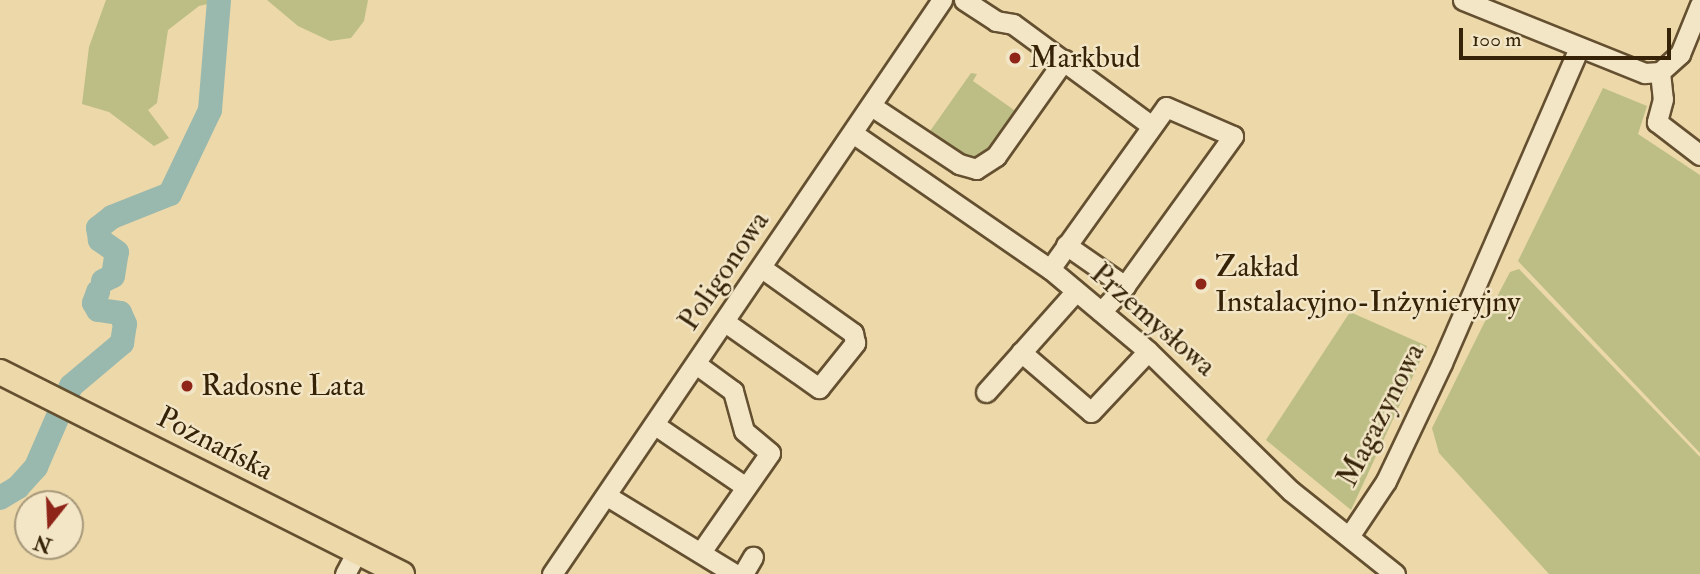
<!DOCTYPE html>
<html>
<head>
<meta charset="utf-8">
<style>
  body { margin:0 }
  #map { position:relative; width:1700px; height:574px; overflow:hidden; background:#ecd8a9; font-family:"IM FELL Double Pica",serif }
  div>[style] { position:absolute }
  [style*='--x'] { left:calc(var(--x)*1px); top:calc(var(--y)*1px); width:calc(var(--w)*1px); rotate:calc(var(--a)*1deg) }
  .green>* { inset:0; background:#bcbe85 }
  .river>* { height:24px; margin:-12px; padding:0 12px; transform-origin:12px; border-radius:12px; background:#99b9ae }
  .roads { filter:drop-shadow(2px 0 #645030) drop-shadow(-2px 0 #645030) drop-shadow(0 2px #645030) drop-shadow(0 -2px #645030) }
  .minor>* { height:19px; margin:-9.5px; padding:0 9.5px; transform-origin:9.5px; border-radius:9.5px; background:#f3e6c7 }
  .major>* { height:24px; margin:-12px; padding:0 12px; transform-origin:12px; border-radius:12px; background:#ecd8a9 }
  .dots>* { width:19px; height:19px; translate:-50% -50%; box-sizing:border-box; border:4px solid #f3e6c7; border-radius:50% }
  span { translate:-50% -50%; white-space:nowrap; text-align:center; line-height:1.15; -webkit-text-stroke:5px #f3e6c7; paint-order:stroke }
  .poi-label { font-size:30px; color:#362307 }
  .left { translate:0 -50%; text-align:left }
  .street-label { font-size:30px; color:#362307 }
  .north { position:absolute; left:14px; top:490px; width:70px; height:70px; box-sizing:border-box; background:#f3e6c7; border:2px solid #a7987a; border-radius:50%; rotate:198deg; font-size:19px; font-weight:700; line-height:28px; text-align:center; color:#362307 }
  .north::after { content:''; display:block; margin:auto; width:24px; height:32px; background:#8f2418; clip-path:polygon(50% 0,100% 100%,50% 72%,0 100%) }
  .scale { position:absolute; left:1459px; top:28px; width:212px; height:32px; box-sizing:border-box; border:4px solid #362307; border-top:0; padding-left:9px; font-size:21px; line-height:24px; white-space:nowrap; color:#362307; -webkit-text-stroke:5px #f3e6c7; paint-order:stroke }
</style>
</head>
<body>
<div id="map">
  <div class="green">
    <i style="clip-path:polygon(106px 0,225px 0,199px 6px,168px 30px,157px 103px,148px 110px,169px 138px,154px 146px,109px 112px,82px 104px,89px 47px)"></i>
    <i style="clip-path:polygon(267px 0,368px 0,364px 21px,351px 38px,330px 41px,298px 26px)"></i>
    <i style="clip-path:polygon(971px 73px,977px 74px,973px 81px,1014px 110px,1021px 104px,982px 161px,974px 164px,928px 134px)"></i>
    <i style="clip-path:polygon(1603px 88px,1647px 106px,1638px 134px,1700px 175px,1700px 453px,1518px 261px)"></i>
    <i style="clip-path:polygon(1519px 269px,1700px 457px,1700px 574px,1549px 574px,1439px 453px,1432px 428px,1499px 293px,1510px 272px)"></i>
    <i style="clip-path:polygon(1350px 312px,1427px 346px,1351px 510px,1266px 440px)"></i>
  </div>
  <div class="river">
    <i style="--x:103;--y:281;--w:11;--a:-27"></i>
    <i style="--x:113;--y:276;--w:24;--a:-81"></i>
    <i style="--x:117;--y:252;--w:21;--a:-145"></i>
    <i style="--x:100;--y:240;--w:12;--a:-99"></i>
    <i style="--x:98;--y:228;--w:18;--a:-38"></i>
    <i style="--x:112;--y:217;--w:62;--a:-21.6"></i>
    <i style="--x:170;--y:194;--w:93;--a:-64.5"></i>
    <i style="--x:210;--y:110;--w:110;--a:-85.3"></i>
    <i style="--x:0;--y:498;--w:21;--a:-31"></i>
    <i style="--x:18;--y:487;--w:27;--a:-48"></i>
    <i style="--x:36;--y:467;--w:88;--a:-66.6"></i>
    <i style="--x:71;--y:386;--w:67;--a:-40.1"></i>
    <i style="--x:122;--y:343;--w:19;--a:-81"></i>
    <i style="--x:125;--y:324;--w:12;--a:-114"></i>
    <i style="--x:120;--y:313;--w:22;--a:-172"></i>
    <i style="--x:98;--y:310;--w:8;--a:-120"></i>
    <i style="--x:94;--y:303;--w:12;--a:-70"></i>
  </div>
  <div class="roads">
    <div class="minor">
      <i style="--x:964;--y:0;--w:38;--a:33"></i>
      <i style="--x:996;--y:21;--w:17;--a:10"></i>
      <i style="--x:1013;--y:24;--w:172;--a:36.3"></i>
      <i style="--x:1463;--y:0;--w:196;--a:21.9"></i>
      <i style="--x:1645;--y:73;--w:15;--a:-4"></i>
      <i style="--x:1660;--y:72;--w:27;--a:-42"></i>
      <i style="--x:1680;--y:54;--w:53;--a:-67.8"></i>
      <i style="--x:1660;--y:72;--w:27;--a:84"></i>
      <i style="--x:1663;--y:99;--w:24;--a:105"></i>
      <i style="--x:1657;--y:122;--w:54;--a:37.5"></i>
      <i style="--x:873;--y:107;--w:103;--a:33.5"></i>
      <i style="--x:959;--y:164;--w:18;--a:16"></i>
      <i style="--x:976;--y:169;--w:24;--a:-33"></i>
      <i style="--x:996;--y:156;--w:118;--a:-54.7"></i>
      <i style="--x:854;--y:134;--w:238;--a:34.6"></i>
      <i style="--x:1050;--y:269;--w:128;--a:39.9"></i>
      <i style="--x:1148;--y:351;--w:200;--a:44.4"></i>
      <i style="--x:1291;--y:491;--w:133;--a:38.6"></i>
      <i style="--x:1066;--y:245;--w:72;--a:34.8"></i>
      <i style="--x:1050;--y:269;--w:199;--a:-54.4"></i>
      <i style="--x:1166;--y:107;--w:73;--a:23.4"></i>
      <i style="--x:1233;--y:136;--w:185;--a:125.8"></i>
      <i style="--x:1125;--y:286;--w:35;--a:133"></i>
      <i style="--x:725;--y:322;--w:115;--a:35.1"></i>
      <i style="--x:819;--y:388;--w:58;--a:-51.3"></i>
      <i style="--x:855;--y:343;--w:10;--a:-101"></i>
      <i style="--x:853;--y:333;--w:112;--a:-144.5"></i>
      <i style="--x:1021;--y:352;--w:92;--a:40.6"></i>
      <i style="--x:1091;--y:412;--w:83;--a:-46.9"></i>
      <i style="--x:696;--y:364;--w:46;--a:36.1"></i>
      <i style="--x:733;--y:391;--w:41;--a:74.6"></i>
      <i style="--x:744;--y:431;--w:34;--a:40"></i>
      <i style="--x:770;--y:453;--w:121;--a:124.9"></i>
      <i style="--x:986;--y:392;--w:135;--a:-48.3"></i>
      <i style="--x:655;--y:425;--w:110;--a:34.3"></i>
      <i style="--x:607;--y:496;--w:150;--a:31.4"></i>
      <i style="--x:1350;--y:535;--w:65;--a:-56.3"></i>
      <i style="--x:1386;--y:481;--w:131;--a:-64.6"></i>
      <i style="--x:1442;--y:363;--w:341;--a:-66.5"></i>
      <i style="--x:345;--y:574;--w:26;--a:-62"></i>
      <i style="--x:552;--y:574;--w:694;--a:-55.81"></i>
      <i style="--x:743;--y:574;--w:20;--a:-60"></i>
    </div>
    <div class="major">
      <i style="--x:0;--y:372;--w:450;--a:26.7"></i>
    </div>
  </div>
  <div class="dots">
    <i style="left:1015px;top:58px;background:#8f2418"></i>
    <i style="left:1201px;top:284px;background:#8f2418"></i>
    <i style="left:187px;top:386px;background:#8f2418"></i>
  </div>
  <div class="poi-label">
    <span class="left" style="left:1029px;top:58px">Markbud</span>
    <span class="left" style="left:1215px;top:284px">Zakład<br>Instalacyjno-Inżynieryjny</span>
    <span class="left" style="left:201px;top:386px">Radosne Lata</span>
  </div>
  <div class="street-label">
    <span style="left:724px;top:271px;rotate:-56deg">Poligonowa</span>
    <span style="left:1153px;top:320px;rotate:41deg">Przemysłowa</span>
    <span style="left:1381px;top:415px;rotate:-63deg">Magazynowa</span>
    <span style="left:215px;top:444px;rotate:27deg">Poznańska</span>
  </div>
  <div class="north">N</div>
  <div class="scale">100 m</div>
</div>
</body>
</html>
